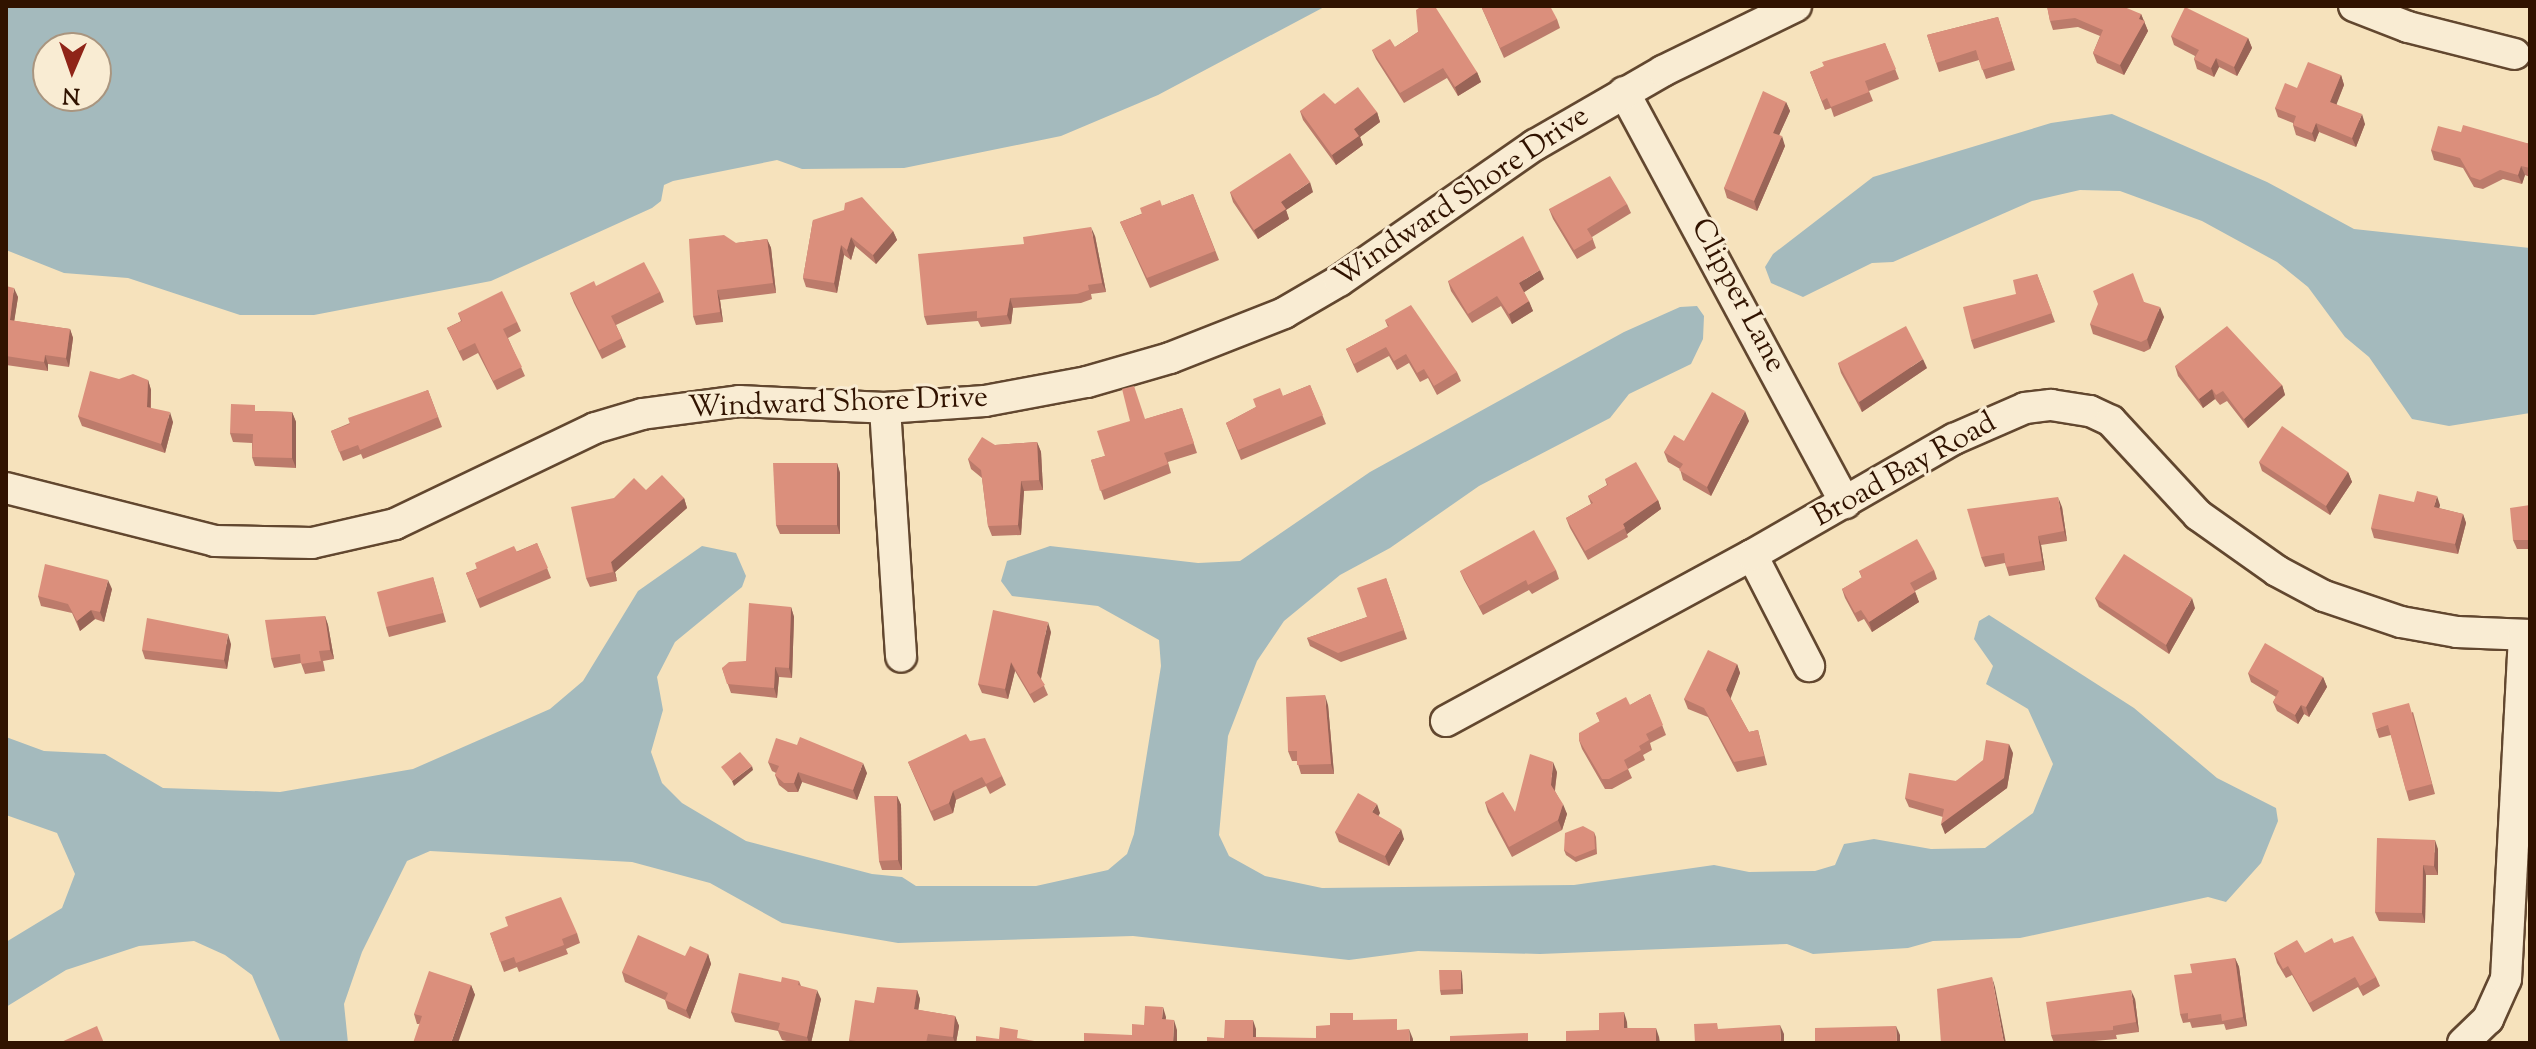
<!DOCTYPE html>
<html>
<head>
<meta charset="utf-8">
<style>
  body { margin:0 }
  #map { position:relative; width:2536px; height:1049px; overflow:hidden; background:#f6e2bc; font-family:"Sorts Mill Goudy",serif }
  div>[style] { position:absolute }
  [style*='--x'] { left:calc(var(--x)*1px); top:calc(var(--y)*1px); width:calc(var(--w)*1px); rotate:calc(var(--a)*1deg) }
  .water>* { inset:0; background:#a4babd }
  .roads { filter:drop-shadow(2px 0 #62472f) drop-shadow(-2px 0 #62472f) drop-shadow(0 2px #62472f) drop-shadow(0 -2px #62472f) }
  .minor>* { height:30px; margin:-15px; padding:0 15px; transform-origin:15px; border-radius:15px; background:#f9ecd3 }
  .wall>* { inset:0; background:#bc7b6b }
  .shaded-wall>* { inset:0; background:#996457 }
  .building>* { inset:0; background:#db8f7c }
  span { translate:-50% -50%; white-space:nowrap; text-align:center; line-height:1.15; -webkit-text-stroke:6px #f9ecd3; paint-order:stroke }
  .street-label { font-size:30px; color:#311300 }
  .frame { position:absolute; inset:0; border:8px solid #311300; pointer-events:none }
  .north { position:absolute; left:32px; top:32px; width:80px; height:80px; box-sizing:border-box; background:#f9ecd3; border:2px solid #a9957f; border-radius:50%; rotate:182deg; font-size:22px; font-weight:700; line-height:32px; text-align:center; color:#311300 }
  .north::after { content:''; display:block; margin:auto; width:28px; height:36px; background:#8f2418; clip-path:polygon(50% 0,100% 100%,50% 72%,0 100%) }
</style>
</head>
<body>
<div id="map">
  <div class="water">
    <i style="clip-path:polygon(evenodd,6px 6px,1326px 6px,1158px 95px,1061px 136px,904px 168px,802px 169px,777px 160px,673px 181px,664px 185px,661px 201px,652px 208px,491px 281px,314px 315px,240px 315px,128px 278px,64px 273px,6px 250px,6px 6px,48px 48px,96px 48px,96px 96px,48px 96px,48px 48px)"></i>
    <i style="clip-path:polygon(2112px 114px,2267px 182px,2354px 229px,2530px 248px,2530px 413px,2449px 426px,2412px 419px,2369px 357px,2345px 337px,2308px 287px,2277px 262px,2202px 221px,2120px 191px,2080px 190px,2032px 201px,1893px 262px,1872px 263px,1803px 297px,1771px 283px,1765px 267px,1773px 254px,1873px 177px,2051px 123px)"></i>
    <i style="clip-path:polygon(1697px 306px,1704px 316px,1703px 339px,1691px 364px,1629px 394px,1610px 418px,1479px 486px,1390px 548px,1340px 575px,1284px 621px,1257px 661px,1228px 736px,1219px 835px,1229px 856px,1265px 876px,1322px 888px,1574px 885px,1714px 865px,1749px 872px,1815px 871px,1835px 865px,1844px 844px,1874px 839px,1931px 849px,1985px 848px,2033px 813px,2053px 764px,2028px 709px,1986px 684px,1993px 666px,1974px 639px,1979px 621px,1989px 615px,2134px 708px,2217px 778px,2276px 808px,2278px 821px,2261px 863px,2226px 902px,2208px 897px,2020px 938px,1933px 941px,1908px 948px,1813px 954px,1787px 944px,1540px 954px,1418px 951px,1349px 960px,1133px 936px,898px 943px,782px 923px,710px 883px,632px 862px,430px 851px,407px 861px,362px 952px,344px 1004px,348px 1043px,281px 1043px,252px 975px,225px 955px,194px 941px,139px 946px,66px 970px,6px 1007px,6px 942px,62px 908px,75px 874px,57px 833px,6px 815px,6px 737px,44px 751px,105px 754px,163px 788px,280px 792px,413px 769px,550px 709px,583px 681px,638px 591px,702px 546px,736px 553px,746px 576px,742px 587px,675px 642px,657px 677px,663px 710px,651px 752px,662px 783px,682px 803px,746px 841px,872px 874px,902px 877px,916px 886px,1036px 886px,1108px 870px,1127px 854px,1134px 834px,1161px 666px,1159px 640px,1098px 606px,1012px 596px,1001px 581px,1007px 561px,1050px 546px,1198px 563px,1240px 561px,1370px 472px,1624px 332px,1680px 307px)"></i>
  </div>
  <div class="roads">
    <div class="minor">
      <i style="--x:2354;--y:6;--w:58;--a:21.3"></i>
      <i style="--x:2408;--y:27;--w:110;--a:14.2"></i>
      <i style="--x:1624;--y:92;--w:467;--a:61.7"></i>
      <i style="--x:885;--y:408;--w:249;--a:86.3"></i>
      <i style="--x:6;--y:488;--w:216;--a:14.2"></i>
      <i style="--x:215;--y:541;--w:97;--a:1.2"></i>
      <i style="--x:312;--y:543;--w:85;--a:-12.9"></i>
      <i style="--x:395;--y:524;--w:222;--a:-25.6"></i>
      <i style="--x:595;--y:428;--w:49;--a:-16.6"></i>
      <i style="--x:642;--y:414;--w:98;--a:-7.6"></i>
      <i style="--x:739;--y:401;--w:146;--a:2.7"></i>
      <i style="--x:885;--y:408;--w:100;--a:-4"></i>
      <i style="--x:985;--y:401;--w:104;--a:-10.6"></i>
      <i style="--x:1087;--y:382;--w:86;--a:-16.1"></i>
      <i style="--x:1170;--y:358;--w:123;--a:-21.5"></i>
      <i style="--x:1284;--y:313;--w:64;--a:-30.2"></i>
      <i style="--x:1339;--y:281;--w:239;--a:-34.8"></i>
      <i style="--x:1535;--y:145;--w:148;--a:-30"></i>
      <i style="--x:1663;--y:71;--w:148;--a:-26"></i>
      <i style="--x:1752;--y:555;--w:125;--a:62.8"></i>
      <i style="--x:1446;--y:721;--w:348;--a:-28.5"></i>
      <i style="--x:1752;--y:555;--w:233;--a:-29.9"></i>
      <i style="--x:1954;--y:439;--w:77;--a:-23.6"></i>
      <i style="--x:2025;--y:408;--w:26;--a:-7"></i>
      <i style="--x:2051;--y:405;--w:39;--a:9"></i>
      <i style="--x:2090;--y:411;--w:23;--a:25"></i>
      <i style="--x:2111;--y:421;--w:128;--a:47.2"></i>
      <i style="--x:2198;--y:515;--w:97;--a:35.3"></i>
      <i style="--x:2277;--y:571;--w:53;--a:28"></i>
      <i style="--x:2324;--y:596;--w:81;--a:18.7"></i>
      <i style="--x:2401;--y:622;--w:57;--a:10.1"></i>
      <i style="--x:2457;--y:632;--w:73;--a:2.4"></i>
      <i style="--x:2463;--y:1043;--w:35;--a:-44"></i>
      <i style="--x:2488;--y:1019;--w:44;--a:-65.8"></i>
      <i style="--x:2506;--y:979;--w:344;--a:-87"></i>
    </div>
  </div>
  <div class="wall">
    <i style="clip-path:polygon(1481px 6px,1557px 19px,1560px 28px,1504px 58px)"></i>
    <i style="clip-path:polygon(2047px 6px,2141px 14px,2148px 31px,2124px 75px,2097px 63px,2093px 53px,2100px 36px,2078px 27px,2053px 30px,2050px 21px)"></i>
    <i style="clip-path:polygon(1998px 17px,2015px 70px,1986px 79px,1979px 60px,1939px 72px,1927px 35px)"></i>
    <i style="clip-path:polygon(1418px 32px,1477px 72px,1481px 82px,1458px 96px,1447px 78px,1404px 103px,1376px 59px,1372px 50px,1395px 47px)"></i>
    <i style="clip-path:polygon(2171px 36px,2248px 38px,2252px 48px,2237px 76px,2219px 67px,2214px 77px,2197px 69px,2194px 59px,2195px 56px,2174px 45px)"></i>
    <i style="clip-path:polygon(1885px 43px,1899px 79px,1869px 91px,1873px 101px,1834px 117px,1831px 108px,1825px 110px,1810px 72px)"></i>
    <i style="clip-path:polygon(2341px 75px,2344px 85px,2336px 104px,2365px 124px,2356px 147px,2319px 132px,2315px 142px,2296px 135px,2293px 125px,2293px 123px,2278px 117px,2275px 108px,2297px 88px)"></i>
    <i style="clip-path:polygon(1786px 102px,1790px 111px,1779px 135px,1785px 146px,1757px 211px,1727px 198px,1724px 188px)"></i>
    <i style="clip-path:polygon(1335px 104px,1377px 112px,1380px 122px,1360px 137px,1363px 145px,1336px 165px,1303px 120px,1300px 111px)"></i>
    <i style="clip-path:polygon(2461px 132px,2530px 144px,2530px 177px,2525px 175px,2522px 184px,2503px 179px,2483px 189px,2474px 187px,2463px 168px,2434px 160px,2431px 150px)"></i>
    <i style="clip-path:polygon(1230px 192px,1313px 192px,1286px 210px,1289px 219px,1258px 239px,1233px 202px)"></i>
    <i style="clip-path:polygon(1193px 194px,1219px 260px,1150px 288px,1120px 222px)"></i>
    <i style="clip-path:polygon(1627px 204px,1631px 213px,1592px 237px,1596px 248px,1577px 259px,1553px 219px,1549px 209px)"></i>
    <i style="clip-path:polygon(813px 220px,893px 231px,897px 240px,876px 264px,855px 246px,851px 260px,844px 255px,837px 293px,806px 287px,803px 278px)"></i>
    <i style="clip-path:polygon(1095px 236px,1106px 292px,1091px 294px,1092px 299px,1081px 303px,1013px 308px,1011px 324px,981px 327px,978px 321px,927px 325px,924px 316px)"></i>
    <i style="clip-path:polygon(767px 239px,771px 248px,776px 293px,720px 300px,723px 322px,696px 325px,693px 316px,736px 243px)"></i>
    <i style="clip-path:polygon(2037px 274px,2055px 322px,1974px 349px,1971px 340px)"></i>
    <i style="clip-path:polygon(1544px 279px,1524px 292px,1533px 311px,1512px 324px,1501px 306px,1472px 323px,1451px 291px,1448px 281px)"></i>
    <i style="clip-path:polygon(6px 286px,18px 297px,14px 321px,70px 329px,73px 338px,69px 367px,48px 364px,48px 371px,6px 365px,6px 369px)"></i>
    <i style="clip-path:polygon(596px 286px,660px 292px,664px 302px,616px 325px,626px 347px,602px 359px,574px 303px,570px 293px)"></i>
    <i style="clip-path:polygon(2144px 302px,2164px 317px,2150px 349px,2144px 352px,2093px 334px,2090px 324px)"></i>
    <i style="clip-path:polygon(458px 313px,517px 322px,521px 331px,508px 338px,525px 376px,497px 390px,478px 353px,463px 361px,447px 328px,461px 321px)"></i>
    <i style="clip-path:polygon(1385px 320px,1457px 372px,1461px 381px,1437px 395px,1428px 378px,1420px 382px,1409px 363px,1397px 370px,1389px 356px,1357px 373px,1346px 349px,1388px 327px)"></i>
    <i style="clip-path:polygon(1838px 363px,1927px 368px,1862px 412px,1841px 373px)"></i>
    <i style="clip-path:polygon(2175px 366px,2282px 385px,2285px 395px,2248px 428px,2227px 401px,2220px 405px,2215px 399px,2203px 408px,2178px 376px)"></i>
    <i style="clip-path:polygon(119px 379px,148px 380px,151px 390px,151px 408px,173px 422px,165px 453px,82px 426px,78px 416px)"></i>
    <i style="clip-path:polygon(1310px 385px,1326px 424px,1241px 460px,1226px 423px,1256px 407px)"></i>
    <i style="clip-path:polygon(428px 390px,442px 427px,363px 459px,361px 454px,343px 461px,331px 431px)"></i>
    <i style="clip-path:polygon(1182px 408px,1197px 453px,1168px 462px,1171px 473px,1104px 500px,1091px 460px,1105px 456px,1146px 419px)"></i>
    <i style="clip-path:polygon(257px 411px,292px 412px,296px 422px,296px 468px,255px 466px,252px 457px,252px 443px,233px 442px,230px 433px)"></i>
    <i style="clip-path:polygon(1749px 421px,1711px 496px,1683px 480px,1680px 469px,1668px 462px,1664px 452px,1684px 441px)"></i>
    <i style="clip-path:polygon(1037px 442px,1041px 452px,1043px 490px,1024px 491px,1021px 535px,992px 536px,988px 526px,982px 478px,971px 469px,968px 459px,995px 445px)"></i>
    <i style="clip-path:polygon(2259px 462px,2348px 472px,2352px 482px,2330px 515px,2262px 471px)"></i>
    <i style="clip-path:polygon(837px 463px,840px 473px,840px 534px,780px 534px,776px 525px)"></i>
    <i style="clip-path:polygon(1605px 479px,1658px 500px,1661px 509px,1627px 534px,1628px 537px,1588px 560px,1570px 528px,1566px 518px,1591px 504px,1588px 496px,1607px 485px)"></i>
    <i style="clip-path:polygon(646px 490px,684px 498px,687px 508px,615px 572px,617px 581px,590px 587px,586px 578px)"></i>
    <i style="clip-path:polygon(2414px 502px,2440px 505px,2439px 508px,2463px 514px,2466px 523px,2458px 554px,2374px 538px,2371px 528px)"></i>
    <i style="clip-path:polygon(2530px 505px,2530px 549px,2517px 549px,2513px 540px)"></i>
    <i style="clip-path:polygon(2062px 507px,2067px 541px,2041px 545px,2045px 570px,2009px 576px,2005px 563px,1985px 567px,1981px 557px)"></i>
    <i style="clip-path:polygon(537px 543px,551px 578px,480px 608px,466px 573px)"></i>
    <i style="clip-path:polygon(1556px 570px,1559px 579px,1532px 594px,1529px 590px,1483px 615px,1464px 580px,1460px 571px)"></i>
    <i style="clip-path:polygon(1934px 570px,1937px 579px,1915px 591px,1919px 602px,1872px 632px,1864px 619px,1858px 622px,1845px 598px,1842px 589px,1862px 578px,1859px 571px)"></i>
    <i style="clip-path:polygon(433px 577px,446px 622px,389px 637px,386px 627px)"></i>
    <i style="clip-path:polygon(1386px 578px,1407px 639px,1341px 662px,1310px 646px,1307px 638px,1367px 617px)"></i>
    <i style="clip-path:polygon(112px 589px,104px 622px,95px 619px,80px 631px,72px 613px,41px 606px,38px 596px)"></i>
    <i style="clip-path:polygon(2095px 598px,2195px 608px,2169px 654px,2099px 607px)"></i>
    <i style="clip-path:polygon(791px 607px,794px 617px,792px 678px,779px 677px,777px 698px,731px 693px,722px 668px,746px 661px)"></i>
    <i style="clip-path:polygon(325px 616px,328px 625px,334px 659px,323px 661px,325px 671px,305px 674px,301px 663px,274px 668px,271px 658px)"></i>
    <i style="clip-path:polygon(1051px 632px,1041px 679px,1048px 695px,1034px 703px,1015px 671px,1008px 699px,982px 693px,978px 684px)"></i>
    <i style="clip-path:polygon(231px 644px,227px 669px,145px 659px,142px 650px)"></i>
    <i style="clip-path:polygon(1737px 664px,1740px 673px,1730px 698px,1749px 732px,1758px 730px,1767px 765px,1737px 772px,1708px 717px,1688px 709px,1684px 699px)"></i>
    <i style="clip-path:polygon(2248px 673px,2323px 677px,2327px 687px,2309px 717px,2304px 714px,2298px 724px,2277px 711px,2273px 702px,2276px 697px,2251px 682px)"></i>
    <i style="clip-path:polygon(1650px 694px,1666px 735px,1650px 743px,1652px 750px,1643px 755px,1645px 760px,1628px 769px,1632px 778px,1612px 789px,1605px 789px,1582px 749px,1579px 740px,1600px 722px,1596px 713px,1630px 705px)"></i>
    <i style="clip-path:polygon(1328px 705px,1334px 774px,1301px 774px,1297px 761px,1292px 761px,1288px 751px)"></i>
    <i style="clip-path:polygon(2413px 712px,2435px 794px,2409px 801px,2391px 735px,2379px 738px,2376px 729px)"></i>
    <i style="clip-path:polygon(970px 741px,1002px 776px,1006px 785px,990px 794px,986px 786px,956px 800px,953px 813px,934px 821px,908px 762px)"></i>
    <i style="clip-path:polygon(2013px 753px,2007px 788px,1945px 834px,1943px 817px,1909px 807px,1905px 798px,1956px 781px)"></i>
    <i style="clip-path:polygon(768px 762px,867px 773px,857px 800px,802px 782px,798px 792px,788px 792px,779px 785px,775px 775px,776px 773px,772px 771px)"></i>
    <i style="clip-path:polygon(1557px 772px,1555px 791px,1567px 814px,1562px 830px,1512px 857px,1488px 812px,1485px 802px,1515px 812px)"></i>
    <i style="clip-path:polygon(897px 796px,901px 805px,902px 870px,882px 870px,879px 861px)"></i>
    <i style="clip-path:polygon(1380px 813px,1378px 816px,1404px 839px,1389px 866px,1339px 842px,1335px 832px)"></i>
    <i style="clip-path:polygon(1594px 832px,1596px 837px,1597px 854px,1576px 862px,1566px 855px,1564px 850px)"></i>
    <i style="clip-path:polygon(2438px 849px,2438px 875px,2426px 875px,2425px 923px,2379px 921px,2375px 912px)"></i>
    <i style="clip-path:polygon(490px 933px,577px 933px,580px 943px,566px 949px,568px 954px,519px 972px,517px 967px,504px 972px)"></i>
    <i style="clip-path:polygon(2334px 943px,2376px 977px,2380px 986px,2363px 996px,2358px 987px,2313px 1012px,2292px 975px,2286px 978px,2277px 963px,2274px 953px,2305px 953px)"></i>
    <i style="clip-path:polygon(708px 954px,711px 964px,690px 1019px,668px 1009px,665px 1000px,625px 982px,622px 972px,685px 956px)"></i>
    <i style="clip-path:polygon(2235px 958px,2239px 967px,2247px 1026px,2226px 1030px,2224px 1024px,2192px 1028px,2190px 1022px,2183px 1023px,2180px 1014px,2192px 973px)"></i>
    <i style="clip-path:polygon(1461px 970px,1462px 974px,1463px 994px,1441px 995px,1440px 990px)"></i>
    <i style="clip-path:polygon(799px 981px,801px 986px,821px 999px,811px 1043px,796px 1043px,782px 1040px,778px 1031px,735px 1022px,731px 1012px,781px 982px)"></i>
    <i style="clip-path:polygon(471px 985px,475px 995px,419px 1024px,417px 1024px,414px 1014px)"></i>
    <i style="clip-path:polygon(917px 990px,920px 999px,918px 1010px,955px 1016px,959px 1026px,956px 1043px,850px 1043px,849px 1040px,874px 1003px)"></i>
    <i style="clip-path:polygon(2135px 999px,2139px 1032px,2116px 1035px,2117px 1039px,2071px 1043px,2054px 1043px,2051px 1035px)"></i>
  </div>
  <div class="shaded-wall">
    <i style="clip-path:polygon(2141px 14px,2148px 31px,2124px 75px,2120px 65px)"></i>
    <i style="clip-path:polygon(2248px 38px,2252px 48px,2237px 76px,2234px 67px)"></i>
    <i style="clip-path:polygon(2216px 58px,2219px 67px,2214px 77px,2211px 68px)"></i>
    <i style="clip-path:polygon(1477px 72px,1481px 82px,1458px 96px,1455px 87px)"></i>
    <i style="clip-path:polygon(2341px 75px,2344px 85px,2334px 111px,2330px 102px)"></i>
    <i style="clip-path:polygon(1786px 102px,1790px 111px,1776px 142px,1773px 133px)"></i>
    <i style="clip-path:polygon(1377px 112px,1380px 122px,1360px 137px,1363px 145px,1336px 165px,1332px 155px,1354px 129px)"></i>
    <i style="clip-path:polygon(2362px 114px,2365px 124px,2356px 147px,2352px 138px)"></i>
    <i style="clip-path:polygon(2316px 123px,2319px 132px,2315px 142px,2312px 133px)"></i>
    <i style="clip-path:polygon(1782px 136px,1785px 146px,1757px 211px,1754px 201px)"></i>
    <i style="clip-path:polygon(2521px 166px,2525px 175px,2522px 184px,2518px 175px)"></i>
    <i style="clip-path:polygon(1310px 182px,1313px 192px,1286px 210px,1289px 219px,1258px 239px,1254px 230px,1281px 202px)"></i>
    <i style="clip-path:polygon(1091px 227px,1095px 236px,1106px 292px,1102px 283px)"></i>
    <i style="clip-path:polygon(893px 231px,897px 240px,876px 264px,873px 255px)"></i>
    <i style="clip-path:polygon(851px 237px,855px 246px,851px 260px,847px 250px)"></i>
    <i style="clip-path:polygon(767px 239px,771px 248px,776px 293px,773px 283px)"></i>
    <i style="clip-path:polygon(841px 245px,844px 255px,837px 293px,834px 283px)"></i>
    <i style="clip-path:polygon(1540px 270px,1544px 279px,1523px 293px,1519px 283px)"></i>
    <i style="clip-path:polygon(14px 288px,18px 297px,13px 329px,10px 320px)"></i>
    <i style="clip-path:polygon(717px 290px,720px 300px,723px 322px,720px 312px)"></i>
    <i style="clip-path:polygon(1010px 298px,1013px 308px,1011px 324px,1007px 315px)"></i>
    <i style="clip-path:polygon(1529px 301px,1533px 311px,1512px 324px,1509px 314px)"></i>
    <i style="clip-path:polygon(2160px 307px,2164px 317px,2150px 349px,2147px 339px)"></i>
    <i style="clip-path:polygon(70px 329px,73px 338px,69px 367px,66px 358px)"></i>
    <i style="clip-path:polygon(45px 355px,48px 364px,48px 371px,44px 362px)"></i>
    <i style="clip-path:polygon(1923px 359px,1927px 368px,1862px 412px,1859px 402px)"></i>
    <i style="clip-path:polygon(148px 380px,151px 390px,150px 416px,147px 407px)"></i>
    <i style="clip-path:polygon(2282px 385px,2285px 395px,2248px 428px,2244px 419px)"></i>
    <i style="clip-path:polygon(2212px 389px,2215px 399px,2203px 408px,2199px 399px)"></i>
    <i style="clip-path:polygon(1745px 411px,1749px 421px,1711px 496px,1707px 487px)"></i>
    <i style="clip-path:polygon(170px 412px,173px 422px,165px 453px,161px 444px)"></i>
    <i style="clip-path:polygon(292px 412px,296px 422px,296px 468px,292px 458px)"></i>
    <i style="clip-path:polygon(1037px 442px,1041px 452px,1043px 490px,1039px 480px)"></i>
    <i style="clip-path:polygon(837px 463px,840px 473px,840px 534px,837px 525px)"></i>
    <i style="clip-path:polygon(2348px 472px,2352px 482px,2330px 515px,2326px 506px)"></i>
    <i style="clip-path:polygon(1021px 481px,1024px 491px,1021px 535px,1018px 525px)"></i>
    <i style="clip-path:polygon(2437px 496px,2440px 505px,2437px 516px,2434px 507px)"></i>
    <i style="clip-path:polygon(2058px 497px,2062px 507px,2067px 541px,2064px 531px)"></i>
    <i style="clip-path:polygon(684px 498px,687px 508px,615px 572px,617px 581px,611px 562px)"></i>
    <i style="clip-path:polygon(1658px 500px,1661px 509px,1627px 534px,1623px 524px)"></i>
    <i style="clip-path:polygon(2463px 514px,2466px 523px,2458px 554px,2455px 544px)"></i>
    <i style="clip-path:polygon(2038px 536px,2041px 545px,2045px 570px,2042px 561px)"></i>
    <i style="clip-path:polygon(108px 580px,112px 589px,104px 622px,100px 612px)"></i>
    <i style="clip-path:polygon(1915px 592px,1919px 602px,1872px 632px,1869px 622px)"></i>
    <i style="clip-path:polygon(2192px 598px,2195px 608px,2169px 654px,2166px 645px)"></i>
    <i style="clip-path:polygon(791px 607px,794px 617px,792px 678px,789px 668px)"></i>
    <i style="clip-path:polygon(91px 610px,95px 619px,80px 631px,77px 621px)"></i>
    <i style="clip-path:polygon(325px 616px,328px 625px,334px 659px,330px 650px)"></i>
    <i style="clip-path:polygon(1048px 622px,1051px 632px,1040px 682px,1037px 673px)"></i>
    <i style="clip-path:polygon(228px 634px,231px 644px,227px 669px,224px 660px)"></i>
    <i style="clip-path:polygon(1011px 662px,1015px 671px,1008px 699px,1005px 689px)"></i>
    <i style="clip-path:polygon(1737px 664px,1740px 673px,1730px 700px,1726px 690px)"></i>
    <i style="clip-path:polygon(775px 667px,779px 677px,777px 698px,774px 688px)"></i>
    <i style="clip-path:polygon(2323px 677px,2327px 687px,2309px 717px,2306px 707px)"></i>
    <i style="clip-path:polygon(1325px 695px,1328px 705px,1334px 774px,1331px 764px)"></i>
    <i style="clip-path:polygon(2301px 705px,2304px 714px,2298px 724px,2295px 715px)"></i>
    <i style="clip-path:polygon(2009px 744px,2013px 753px,2007px 788px,1945px 834px,1941px 824px)"></i>
    <i style="clip-path:polygon(1553px 762px,1557px 772px,1554px 794px,1551px 785px)"></i>
    <i style="clip-path:polygon(863px 763px,867px 773px,857px 800px,853px 790px)"></i>
    <i style="clip-path:polygon(752px 766px,753px 770px,734px 786px,732px 781px)"></i>
    <i style="clip-path:polygon(798px 772px,802px 782px,798px 792px,794px 783px)"></i>
    <i style="clip-path:polygon(953px 791px,956px 800px,953px 813px,949px 803px)"></i>
    <i style="clip-path:polygon(897px 796px,901px 805px,902px 870px,898px 860px)"></i>
    <i style="clip-path:polygon(1377px 804px,1380px 813px,1375px 822px,1372px 812px)"></i>
    <i style="clip-path:polygon(1563px 804px,1567px 814px,1562px 830px,1558px 820px)"></i>
    <i style="clip-path:polygon(1401px 829px,1404px 839px,1389px 866px,1385px 856px)"></i>
    <i style="clip-path:polygon(2435px 840px,2438px 849px,2438px 875px,2434px 866px)"></i>
    <i style="clip-path:polygon(2423px 865px,2426px 875px,2425px 923px,2422px 913px)"></i>
    <i style="clip-path:polygon(708px 954px,711px 964px,690px 1019px,686px 1010px)"></i>
    <i style="clip-path:polygon(2235px 958px,2239px 967px,2247px 1026px,2243px 1017px)"></i>
    <i style="clip-path:polygon(1461px 970px,1462px 974px,1463px 994px,1461px 989px)"></i>
    <i style="clip-path:polygon(1992px 977px,1995px 987px,2006px 1043px,2004px 1043px)"></i>
    <i style="clip-path:polygon(471px 985px,475px 995px,458px 1043px,451px 1043px)"></i>
    <i style="clip-path:polygon(817px 990px,821px 999px,811px 1043px,809px 1043px,807px 1037px)"></i>
    <i style="clip-path:polygon(917px 990px,920px 999px,917px 1018px,914px 1009px)"></i>
    <i style="clip-path:polygon(2131px 990px,2135px 999px,2139px 1032px,2136px 1022px)"></i>
    <i style="clip-path:polygon(1163px 1007px,1166px 1017px,1165px 1029px,1162px 1019px)"></i>
    <i style="clip-path:polygon(1624px 1012px,1627px 1022px,1628px 1038px,1624px 1028px)"></i>
    <i style="clip-path:polygon(955px 1016px,959px 1026px,956px 1043px,955px 1043px,953px 1037px)"></i>
    <i style="clip-path:polygon(1174px 1020px,1177px 1030px,1177px 1043px,1173px 1043px)"></i>
    <i style="clip-path:polygon(1253px 1020px,1256px 1029px,1256px 1043px,1253px 1037px)"></i>
    <i style="clip-path:polygon(1780px 1025px,1784px 1034px,1784px 1043px,1781px 1043px)"></i>
    <i style="clip-path:polygon(1896px 1026px,1900px 1035px,1900px 1043px,1897px 1043px)"></i>
    <i style="clip-path:polygon(1656px 1028px,1659px 1037px,1660px 1043px,1656px 1043px)"></i>
    <i style="clip-path:polygon(1409px 1029px,1413px 1039px,1413px 1043px,1410px 1043px)"></i>
  </div>
  <div class="building">
    <i style="clip-path:polygon(1422px 6px,1432px 6px,1436px 8px,1477px 72px,1455px 87px,1443px 68px,1400px 93px,1372px 50px,1390px 39px,1395px 47px,1418px 32px,1416px 10px)"></i>
    <i style="clip-path:polygon(1481px 6px,1550px 6px,1557px 19px,1500px 48px)"></i>
    <i style="clip-path:polygon(2047px 6px,2122px 6px,2141px 14px,2139px 19px,2145px 21px,2120px 65px,2093px 53px,2103px 30px,2075px 18px,2050px 21px)"></i>
    <i style="clip-path:polygon(2185px 7px,2248px 38px,2234px 67px,2216px 58px,2211px 68px,2194px 59px,2199px 50px,2171px 36px)"></i>
    <i style="clip-path:polygon(1998px 17px,2012px 61px,1982px 70px,1976px 50px,1936px 63px,1927px 35px)"></i>
    <i style="clip-path:polygon(1885px 43px,1896px 69px,1865px 81px,1869px 92px,1831px 107px,1827px 98px,1822px 101px,1810px 72px,1824px 66px,1822px 62px)"></i>
    <i style="clip-path:polygon(2308px 62px,2341px 75px,2330px 102px,2362px 114px,2352px 138px,2316px 123px,2312px 133px,2293px 125px,2296px 116px,2275px 108px,2285px 83px,2297px 88px)"></i>
    <i style="clip-path:polygon(1358px 87px,1377px 112px,1354px 129px,1359px 136px,1332px 155px,1300px 111px,1324px 93px,1335px 104px)"></i>
    <i style="clip-path:polygon(1763px 91px,1786px 102px,1773px 133px,1782px 136px,1754px 201px,1724px 188px)"></i>
    <i style="clip-path:polygon(2463px 125px,2530px 144px,2530px 168px,2521px 166px,2518px 175px,2500px 170px,2480px 180px,2471px 177px,2460px 158px,2431px 150px,2438px 126px,2461px 132px)"></i>
    <i style="clip-path:polygon(1290px 153px,1310px 182px,1281px 202px,1286px 209px,1254px 230px,1230px 192px)"></i>
    <i style="clip-path:polygon(1610px 176px,1627px 204px,1587px 229px,1593px 239px,1574px 250px,1549px 209px)"></i>
    <i style="clip-path:polygon(1193px 194px,1215px 251px,1147px 278px,1120px 222px,1142px 214px,1140px 208px,1160px 200px,1162px 206px)"></i>
    <i style="clip-path:polygon(862px 197px,893px 231px,873px 255px,851px 237px,847px 250px,841px 245px,834px 283px,803px 278px,813px 220px,844px 210px,845px 203px)"></i>
    <i style="clip-path:polygon(1091px 227px,1102px 283px,1088px 285px,1089px 290px,1077px 294px,1010px 298px,1007px 315px,977px 318px,977px 311px,924px 316px,918px 254px,1024px 244px,1023px 237px)"></i>
    <i style="clip-path:polygon(724px 235px,736px 243px,767px 239px,773px 283px,717px 290px,720px 312px,693px 316px,689px 239px)"></i>
    <i style="clip-path:polygon(1523px 236px,1540px 270px,1519px 283px,1529px 301px,1509px 314px,1497px 296px,1468px 314px,1448px 281px)"></i>
    <i style="clip-path:polygon(644px 262px,660px 292px,611px 316px,622px 338px,599px 350px,570px 293px,594px 281px,596px 286px)"></i>
    <i style="clip-path:polygon(2133px 273px,2144px 302px,2160px 307px,2147px 339px,2141px 342px,2090px 324px,2098px 304px,2093px 291px)"></i>
    <i style="clip-path:polygon(2037px 274px,2052px 313px,1971px 340px,1963px 307px,2016px 294px,2013px 280px)"></i>
    <i style="clip-path:polygon(6px 286px,14px 288px,10px 320px,70px 329px,66px 358px,45px 355px,44px 362px,6px 356px)"></i>
    <i style="clip-path:polygon(502px 291px,517px 322px,503px 329px,522px 367px,493px 381px,475px 343px,459px 351px,447px 328px,462px 321px,458px 313px)"></i>
    <i style="clip-path:polygon(1411px 305px,1457px 372px,1434px 386px,1424px 369px,1417px 373px,1406px 354px,1394px 361px,1386px 347px,1354px 364px,1346px 349px,1389px 326px,1385px 320px)"></i>
    <i style="clip-path:polygon(1906px 326px,1923px 359px,1859px 402px,1838px 363px)"></i>
    <i style="clip-path:polygon(2227px 326px,2282px 385px,2244px 419px,2223px 391px,2216px 395px,2212px 389px,2199px 399px,2175px 366px)"></i>
    <i style="clip-path:polygon(90px 371px,119px 379px,133px 374px,148px 380px,147px 407px,170px 412px,161px 444px,78px 416px)"></i>
    <i style="clip-path:polygon(1310px 385px,1323px 415px,1238px 450px,1226px 423px,1256px 407px,1253px 399px,1280px 388px,1283px 396px)"></i>
    <i style="clip-path:polygon(1134px 386px,1145px 419px,1182px 408px,1194px 443px,1164px 453px,1168px 464px,1100px 491px,1091px 460px,1105px 456px,1097px 431px,1130px 421px,1122px 389px)"></i>
    <i style="clip-path:polygon(428px 390px,438px 417px,360px 450px,358px 445px,339px 452px,331px 431px,350px 424px,348px 418px)"></i>
    <i style="clip-path:polygon(1712px 392px,1745px 411px,1707px 487px,1679px 470px,1683px 464px,1664px 452px,1674px 435px,1684px 441px)"></i>
    <i style="clip-path:polygon(231px 404px,255px 405px,255px 411px,292px 412px,292px 458px,252px 457px,253px 434px,230px 433px)"></i>
    <i style="clip-path:polygon(2282px 426px,2348px 472px,2326px 506px,2259px 462px)"></i>
    <i style="clip-path:polygon(982px 437px,995px 445px,1037px 442px,1039px 480px,1021px 481px,1018px 525px,988px 526px,981px 470px,968px 459px)"></i>
    <i style="clip-path:polygon(1636px 462px,1658px 500px,1623px 524px,1625px 528px,1585px 551px,1566px 518px,1593px 503px,1588px 496px,1608px 485px,1605px 479px)"></i>
    <i style="clip-path:polygon(773px 463px,837px 463px,837px 525px,776px 525px)"></i>
    <i style="clip-path:polygon(662px 475px,684px 498px,611px 562px,613px 572px,586px 578px,571px 507px,614px 498px,634px 478px,646px 490px)"></i>
    <i style="clip-path:polygon(2417px 491px,2437px 496px,2434px 507px,2463px 514px,2455px 544px,2371px 528px,2379px 494px,2414px 502px)"></i>
    <i style="clip-path:polygon(2058px 497px,2064px 531px,2038px 536px,2042px 561px,2006px 567px,2004px 553px,1981px 557px,1967px 509px)"></i>
    <i style="clip-path:polygon(2530px 505px,2530px 540px,2513px 540px,2510px 508px)"></i>
    <i style="clip-path:polygon(1534px 530px,1556px 570px,1528px 585px,1526px 580px,1479px 606px,1460px 571px)"></i>
    <i style="clip-path:polygon(1917px 539px,1934px 570px,1910px 583px,1915px 592px,1869px 622px,1861px 610px,1855px 613px,1842px 589px,1862px 577px,1859px 571px)"></i>
    <i style="clip-path:polygon(537px 543px,548px 568px,477px 599px,466px 573px,477px 569px,475px 563px,514px 546px,517px 552px)"></i>
    <i style="clip-path:polygon(2124px 554px,2192px 598px,2166px 645px,2095px 598px)"></i>
    <i style="clip-path:polygon(45px 564px,108px 580px,100px 612px,91px 610px,77px 621px,68px 604px,38px 596px)"></i>
    <i style="clip-path:polygon(433px 577px,443px 613px,386px 627px,377px 592px)"></i>
    <i style="clip-path:polygon(1386px 578px,1404px 630px,1338px 653px,1307px 638px,1367px 617px,1357px 588px)"></i>
    <i style="clip-path:polygon(749px 603px,791px 607px,789px 668px,775px 667px,774px 688px,727px 684px,722px 668px,729px 662px,746px 661px)"></i>
    <i style="clip-path:polygon(993px 610px,1048px 622px,1037px 673px,1045px 685px,1030px 694px,1011px 662px,1005px 689px,978px 684px)"></i>
    <i style="clip-path:polygon(325px 616px,330px 650px,319px 651px,321px 661px,301px 664px,300px 654px,271px 658px,265px 620px)"></i>
    <i style="clip-path:polygon(147px 618px,228px 634px,224px 660px,142px 650px)"></i>
    <i style="clip-path:polygon(2265px 643px,2323px 677px,2306px 707px,2301px 705px,2295px 715px,2273px 702px,2279px 691px,2248px 673px)"></i>
    <i style="clip-path:polygon(1708px 650px,1737px 664px,1726px 690px,1749px 732px,1758px 730px,1764px 756px,1734px 762px,1704px 708px,1684px 699px)"></i>
    <i style="clip-path:polygon(1650px 694px,1663px 725px,1646px 734px,1649px 740px,1639px 746px,1641px 750px,1624px 760px,1628px 769px,1609px 779px,1602px 779px,1579px 740px,1579px 733px,1600px 721px,1596px 713px,1626px 697px,1630px 705px)"></i>
    <i style="clip-path:polygon(1325px 695px,1331px 764px,1297px 765px,1297px 751px,1288px 751px,1286px 697px)"></i>
    <i style="clip-path:polygon(2409px 703px,2432px 784px,2406px 791px,2388px 725px,2376px 729px,2372px 713px)"></i>
    <i style="clip-path:polygon(966px 734px,970px 741px,985px 738px,1002px 776px,986px 784px,982px 777px,953px 791px,949px 803px,931px 811px,908px 762px)"></i>
    <i style="clip-path:polygon(800px 737px,863px 763px,853px 790px,798px 772px,794px 783px,784px 783px,775px 775px,779px 766px,768px 762px,776px 738px,797px 745px)"></i>
    <i style="clip-path:polygon(1986px 740px,2009px 744px,2004px 778px,1941px 824px,1944px 809px,1905px 798px,1909px 773px,1956px 781px,1983px 760px)"></i>
    <i style="clip-path:polygon(740px 752px,752px 766px,732px 781px,721px 767px)"></i>
    <i style="clip-path:polygon(1530px 754px,1553px 762px,1551px 785px,1563px 804px,1558px 820px,1509px 847px,1485px 802px,1503px 792px,1515px 812px)"></i>
    <i style="clip-path:polygon(1358px 793px,1377px 804px,1372px 812px,1401px 829px,1385px 856px,1335px 832px)"></i>
    <i style="clip-path:polygon(874px 796px,897px 796px,898px 860px,879px 861px)"></i>
    <i style="clip-path:polygon(1583px 826px,1594px 832px,1595px 849px,1575px 857px,1564px 850px,1565px 833px)"></i>
    <i style="clip-path:polygon(2377px 838px,2435px 840px,2434px 866px,2423px 865px,2422px 913px,2375px 912px)"></i>
    <i style="clip-path:polygon(561px 897px,577px 933px,562px 939px,564px 945px,516px 963px,514px 957px,500px 962px,490px 933px,508px 926px,505px 917px)"></i>
    <i style="clip-path:polygon(638px 935px,685px 956px,690px 946px,708px 954px,686px 1010px,665px 1000px,668px 993px,622px 972px)"></i>
    <i style="clip-path:polygon(2353px 936px,2376px 977px,2360px 986px,2355px 977px,2309px 1003px,2288px 966px,2283px 969px,2274px 953px,2297px 940px,2305px 953px,2332px 938px,2334px 943px)"></i>
    <i style="clip-path:polygon(2235px 958px,2243px 1017px,2222px 1021px,2221px 1014px,2188px 1019px,2188px 1013px,2180px 1014px,2174px 975px,2192px 973px,2190px 964px)"></i>
    <i style="clip-path:polygon(1439px 970px,1461px 970px,1461px 989px,1440px 990px)"></i>
    <i style="clip-path:polygon(429px 971px,471px 985px,451px 1043px,413px 1043px,422px 1016px,414px 1014px)"></i>
    <i style="clip-path:polygon(739px 973px,781px 982px,782px 977px,799px 981px,798px 985px,817px 990px,807px 1037px,778px 1030px,780px 1023px,731px 1012px)"></i>
    <i style="clip-path:polygon(1992px 977px,2004px 1043px,1941px 1043px,1937px 989px)"></i>
    <i style="clip-path:polygon(877px 987px,917px 990px,914px 1009px,955px 1016px,953px 1037px,928px 1034px,926px 1043px,870px 1043px,849px 1040px,855px 1000px,874px 1003px)"></i>
    <i style="clip-path:polygon(2131px 990px,2136px 1022px,2113px 1026px,2113px 1030px,2051px 1035px,2046px 1002px)"></i>
    <i style="clip-path:polygon(1145px 1006px,1163px 1007px,1162px 1019px,1174px 1020px,1173px 1043px,1084px 1043px,1084px 1033px,1132px 1035px,1132px 1024px,1144px 1025px)"></i>
    <i style="clip-path:polygon(1624px 1012px,1624px 1028px,1656px 1028px,1656px 1043px,1566px 1043px,1566px 1031px,1599px 1030px,1599px 1013px)"></i>
    <i style="clip-path:polygon(1330px 1013px,1353px 1013px,1353px 1020px,1397px 1019px,1397px 1030px,1409px 1029px,1410px 1043px,1207px 1043px,1207px 1037px,1224px 1038px,1225px 1020px,1253px 1020px,1253px 1037px,1316px 1038px,1316px 1026px,1330px 1025px)"></i>
    <i style="clip-path:polygon(1717px 1023px,1718px 1029px,1780px 1025px,1781px 1043px,1695px 1043px,1694px 1024px)"></i>
    <i style="clip-path:polygon(97px 1026px,104px 1043px,59px 1043px)"></i>
    <i style="clip-path:polygon(1896px 1026px,1897px 1043px,1815px 1043px,1815px 1028px)"></i>
    <i style="clip-path:polygon(1000px 1027px,1018px 1030px,1017px 1038px,1046px 1043px,976px 1043px,976px 1036px,999px 1039px)"></i>
    <i style="clip-path:polygon(1528px 1033px,1528px 1043px,1450px 1043px,1450px 1036px)"></i>
  </div>
  <div class="street-label">
    <span style="left:1462px;top:198px;rotate:-34deg">Windward Shore Drive</span>
    <span style="left:1737px;top:296px;rotate:62deg">Clipper Lane</span>
    <span style="left:838px;top:404px;rotate:-2deg">Windward Shore Drive</span>
    <span style="left:1905px;top:471px;rotate:-29deg">Broad Bay Road</span>
  </div>
  <div class="frame"></div>
  <div class="north">N</div>
</div>
</body>
</html>
